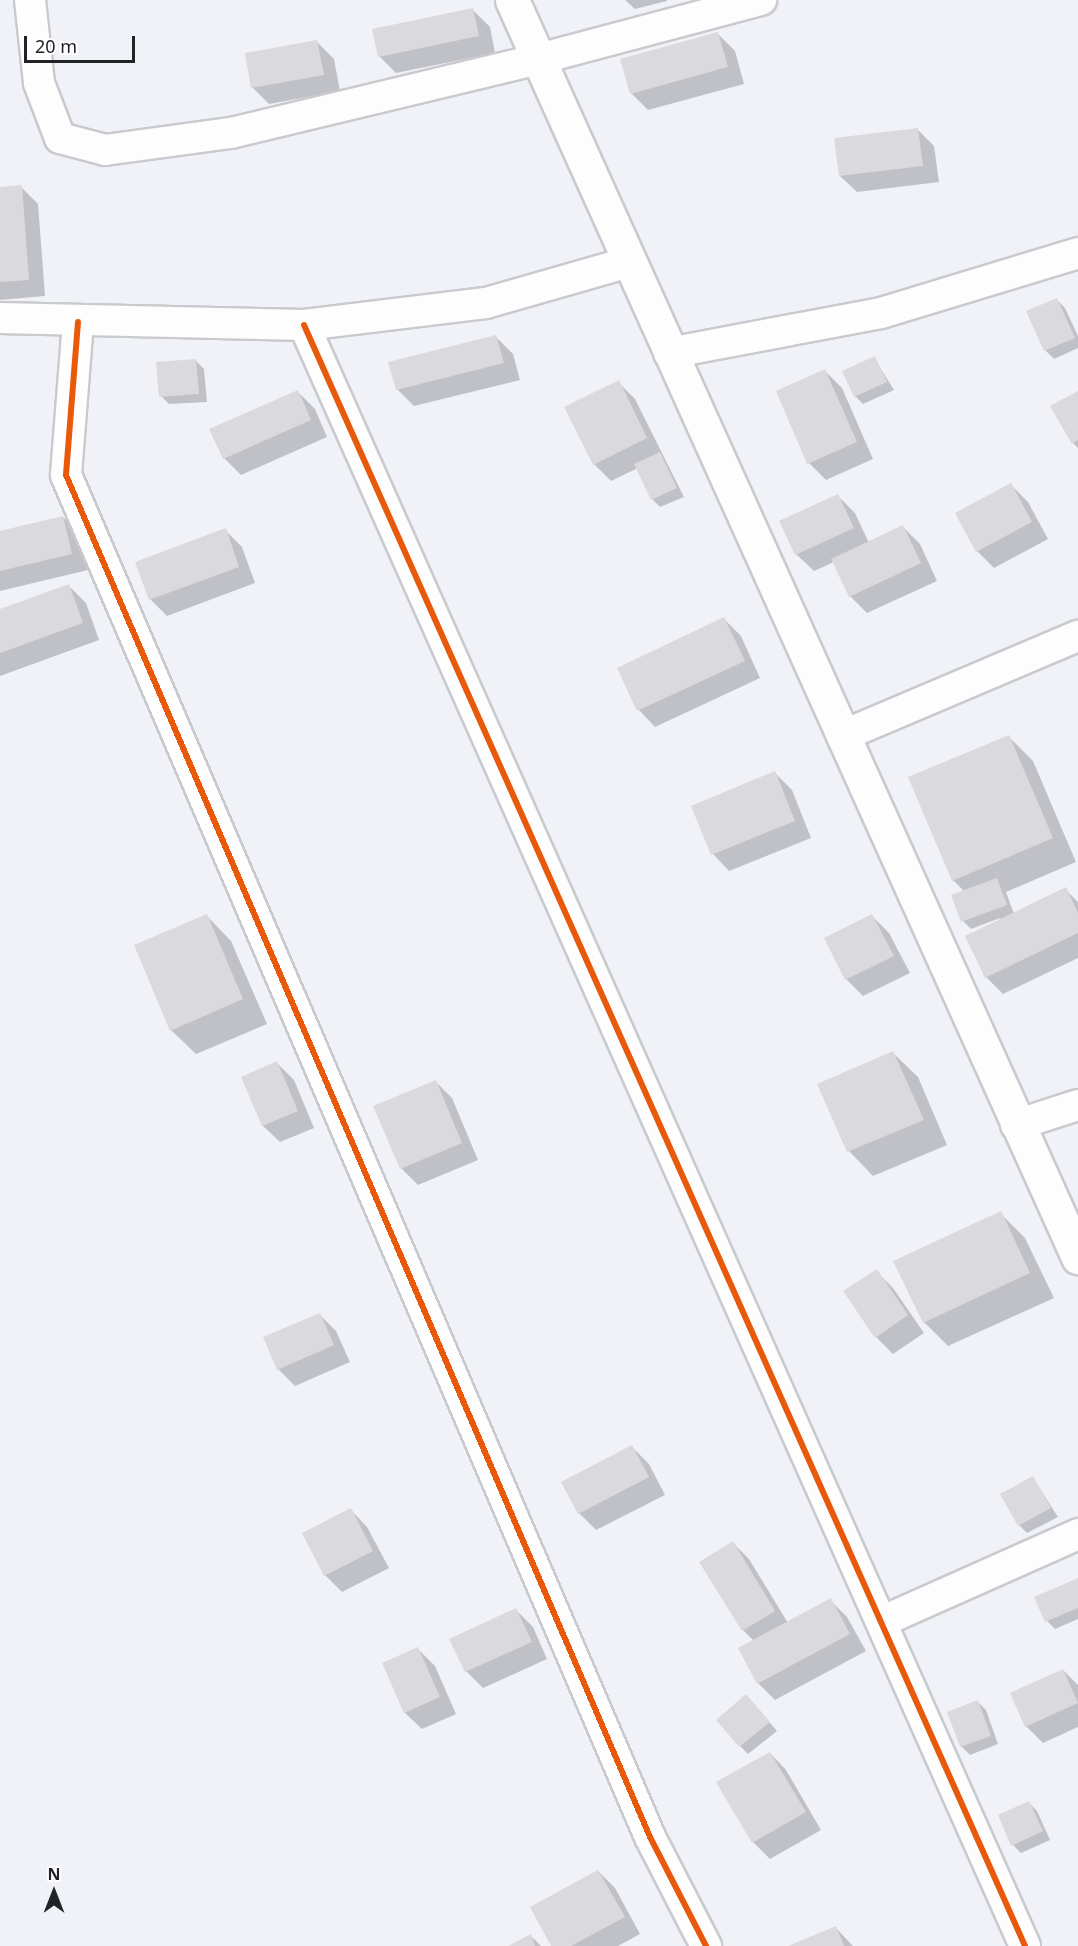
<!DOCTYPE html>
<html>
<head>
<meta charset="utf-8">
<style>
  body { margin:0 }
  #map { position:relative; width:1078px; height:1946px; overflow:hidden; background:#f1f2f8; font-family:"Noto Sans",sans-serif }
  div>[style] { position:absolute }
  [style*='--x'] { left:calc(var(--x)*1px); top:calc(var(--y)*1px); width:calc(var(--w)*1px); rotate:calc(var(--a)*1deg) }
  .shadow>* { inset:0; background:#0003 }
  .building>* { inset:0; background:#dad9db }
  .roads { filter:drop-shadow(2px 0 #c9cace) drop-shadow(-2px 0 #c9cace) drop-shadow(0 2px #c9cace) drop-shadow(0 -2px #c9cace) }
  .minor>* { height:30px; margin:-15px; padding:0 15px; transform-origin:15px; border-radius:15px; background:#fdfdfe }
  .tertiary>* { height:33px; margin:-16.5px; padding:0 16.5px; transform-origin:16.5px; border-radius:16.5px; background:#fdfdfe }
  .cycleway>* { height:6px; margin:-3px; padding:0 3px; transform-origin:3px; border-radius:3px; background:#e8590c }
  span { translate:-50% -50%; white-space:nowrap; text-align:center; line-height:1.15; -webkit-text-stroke:4.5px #fff; paint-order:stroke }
  .north { position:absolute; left:24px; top:1862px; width:60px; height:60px; -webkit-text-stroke:4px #fff; paint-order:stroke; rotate:0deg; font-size:16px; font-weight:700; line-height:24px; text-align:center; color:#222326 }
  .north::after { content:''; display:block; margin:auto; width:21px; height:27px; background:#222326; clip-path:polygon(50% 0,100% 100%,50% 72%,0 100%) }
  .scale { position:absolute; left:24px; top:36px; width:111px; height:27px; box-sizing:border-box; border:3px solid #222326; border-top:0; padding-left:8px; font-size:18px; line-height:21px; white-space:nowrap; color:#222326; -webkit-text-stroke:4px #fff; paint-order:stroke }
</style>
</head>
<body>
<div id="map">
  <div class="shadow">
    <i style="clip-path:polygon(625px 0,667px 0,667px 1px,635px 9px)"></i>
    <i style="clip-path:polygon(473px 10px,490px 27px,495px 53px,396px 73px,379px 56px)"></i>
    <i style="clip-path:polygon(718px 34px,735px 51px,744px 84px,648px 110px,631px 93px)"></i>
    <i style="clip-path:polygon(317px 42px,334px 59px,340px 91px,269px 104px,252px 87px)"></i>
    <i style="clip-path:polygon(917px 129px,934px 146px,939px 182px,857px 192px,840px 176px)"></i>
    <i style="clip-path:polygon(21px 187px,38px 204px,45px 296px,0 300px,0 189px)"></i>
    <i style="clip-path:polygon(1057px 300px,1065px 308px,1078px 336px,1078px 348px,1054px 359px,1046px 351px,1028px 312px)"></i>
    <i style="clip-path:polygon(496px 337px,513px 354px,520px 380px,414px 406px,397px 389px)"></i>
    <i style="clip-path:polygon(874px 358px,894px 390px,863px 404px,855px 396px)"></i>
    <i style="clip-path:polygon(196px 361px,204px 369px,207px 402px,169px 404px,161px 396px)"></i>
    <i style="clip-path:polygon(825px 371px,842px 388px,873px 459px,826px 480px,809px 463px)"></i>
    <i style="clip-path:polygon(618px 382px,635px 399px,684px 497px,660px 507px,652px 499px,638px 468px,611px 481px,594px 464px)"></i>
    <i style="clip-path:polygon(298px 392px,315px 409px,327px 437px,241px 475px,224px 458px)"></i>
    <i style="clip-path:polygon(1078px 392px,1078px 448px,1073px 443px)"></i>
    <i style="clip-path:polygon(1011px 485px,1028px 502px,1048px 539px,994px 568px,977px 551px)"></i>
    <i style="clip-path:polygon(838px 496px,855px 513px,869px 543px,903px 527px,920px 544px,937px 581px,867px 613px,850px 596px,834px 562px,814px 571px,797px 555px,781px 522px)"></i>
    <i style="clip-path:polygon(63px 517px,80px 534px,88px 570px,0 591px,0 532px)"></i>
    <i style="clip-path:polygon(225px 530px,242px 547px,255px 583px,167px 616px,150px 599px)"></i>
    <i style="clip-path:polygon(69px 586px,86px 603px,99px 640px,0 676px,0 611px)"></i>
    <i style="clip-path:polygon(724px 619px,741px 636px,760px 678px,655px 727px,639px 710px)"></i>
    <i style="clip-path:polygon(1009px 737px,1033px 761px,1076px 862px,1006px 892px,1014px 914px,1065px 889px,1078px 902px,1078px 958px,1003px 994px,986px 977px,1000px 918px,971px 929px,963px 921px,965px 892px,953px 880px)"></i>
    <i style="clip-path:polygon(775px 773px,792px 790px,811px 838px,729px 871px,713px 854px)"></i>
    <i style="clip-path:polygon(207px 916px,231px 941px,267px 1024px,196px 1054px,171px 1030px)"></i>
    <i style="clip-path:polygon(872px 916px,889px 933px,910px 973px,863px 996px,846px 979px)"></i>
    <i style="clip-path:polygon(893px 1053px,918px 1077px,947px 1145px,873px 1176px,849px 1151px,819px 1085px)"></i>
    <i style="clip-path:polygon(277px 1063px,294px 1080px,314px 1128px,280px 1142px,263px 1126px,243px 1077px)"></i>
    <i style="clip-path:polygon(435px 1081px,452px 1098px,478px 1160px,418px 1185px,402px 1169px,375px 1106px)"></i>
    <i style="clip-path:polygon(1000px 1213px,1025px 1238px,1054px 1298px,948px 1346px,924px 1322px)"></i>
    <i style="clip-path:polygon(876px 1271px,893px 1288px,924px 1333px,893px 1354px,876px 1337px)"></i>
    <i style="clip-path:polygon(319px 1314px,336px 1331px,350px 1362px,295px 1386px,278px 1369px)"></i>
    <i style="clip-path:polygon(632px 1447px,649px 1464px,665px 1495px,596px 1530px,579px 1513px)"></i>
    <i style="clip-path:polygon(1033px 1478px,1058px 1517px,1027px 1533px,1019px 1525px)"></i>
    <i style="clip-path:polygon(351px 1510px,367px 1527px,389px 1568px,342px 1592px,325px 1575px,304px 1534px)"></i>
    <i style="clip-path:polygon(733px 1543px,749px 1559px,788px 1623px,830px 1600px,847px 1617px,866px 1651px,775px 1700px,758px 1683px,754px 1641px,743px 1630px)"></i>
    <i style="clip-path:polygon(1078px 1580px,1078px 1619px,1055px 1629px,1047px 1621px)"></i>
    <i style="clip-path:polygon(516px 1610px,533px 1627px,547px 1659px,483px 1688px,466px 1671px)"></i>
    <i style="clip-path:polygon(418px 1649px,435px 1666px,456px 1714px,422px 1729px,405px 1713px,384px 1664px)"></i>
    <i style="clip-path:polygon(1063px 1670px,1078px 1685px,1078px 1727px,1043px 1743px,1026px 1726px)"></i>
    <i style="clip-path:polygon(978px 1702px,986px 1710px,998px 1744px,970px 1755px,961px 1746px)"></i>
    <i style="clip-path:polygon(754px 1704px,777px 1731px,748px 1754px,740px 1746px)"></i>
    <i style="clip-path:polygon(770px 1753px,786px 1770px,821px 1830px,770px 1859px,753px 1842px)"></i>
    <i style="clip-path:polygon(1029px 1803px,1037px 1811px,1050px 1840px,1021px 1853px,1013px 1845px)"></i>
    <i style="clip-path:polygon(598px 1871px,615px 1888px,640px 1934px,618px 1946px,553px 1946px)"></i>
    <i style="clip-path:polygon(836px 1928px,853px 1946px,792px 1946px)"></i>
    <i style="clip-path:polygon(531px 1936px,541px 1946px,511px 1946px)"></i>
  </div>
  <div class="building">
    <i style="clip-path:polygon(473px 8px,479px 36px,378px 57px,372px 29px)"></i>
    <i style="clip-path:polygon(718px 32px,728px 67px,630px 94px,620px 59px)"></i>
    <i style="clip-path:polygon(317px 40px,324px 75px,251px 88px,245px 53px)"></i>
    <i style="clip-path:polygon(918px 128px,923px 166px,839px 176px,834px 138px)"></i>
    <i style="clip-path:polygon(22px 185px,29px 280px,0 282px,0 187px)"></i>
    <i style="clip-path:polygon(1057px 298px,1075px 338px,1044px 351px,1026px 311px)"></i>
    <i style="clip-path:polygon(496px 335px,504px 363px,396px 390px,388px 362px)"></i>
    <i style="clip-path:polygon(875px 356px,887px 382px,854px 397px,842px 371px)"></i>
    <i style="clip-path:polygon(196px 359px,199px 394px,159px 397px,156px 362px)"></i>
    <i style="clip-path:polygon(825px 369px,857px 442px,807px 464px,776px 391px)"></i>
    <i style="clip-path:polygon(619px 380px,647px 438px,593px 465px,564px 407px)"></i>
    <i style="clip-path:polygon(298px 390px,311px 420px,223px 459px,209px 429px)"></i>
    <i style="clip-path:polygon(1078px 391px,1078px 440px,1072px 444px,1050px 406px)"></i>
    <i style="clip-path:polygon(660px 452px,677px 488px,651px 500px,634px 464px)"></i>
    <i style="clip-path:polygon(1011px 483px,1032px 522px,976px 552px,955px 513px)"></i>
    <i style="clip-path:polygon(838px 494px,854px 528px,795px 555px,779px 521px)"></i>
    <i style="clip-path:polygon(63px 516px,72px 554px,0 571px,0 531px)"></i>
    <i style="clip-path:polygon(903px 525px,921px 563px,849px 597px,831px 559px)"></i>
    <i style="clip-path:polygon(226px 528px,239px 567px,149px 600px,135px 562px)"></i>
    <i style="clip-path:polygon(69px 584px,83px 623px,0 653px,0 609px)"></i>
    <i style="clip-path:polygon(724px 617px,745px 661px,637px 711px,617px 668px)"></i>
    <i style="clip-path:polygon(1009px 735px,1053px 838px,952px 881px,908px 777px)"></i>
    <i style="clip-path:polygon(775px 771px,795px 821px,711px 855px,691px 806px)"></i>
    <i style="clip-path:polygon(997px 878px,1007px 905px,961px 922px,951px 895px)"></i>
    <i style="clip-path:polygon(1066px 887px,1078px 913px,1078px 933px,985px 978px,965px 936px)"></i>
    <i style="clip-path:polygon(207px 914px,243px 999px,170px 1031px,134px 945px)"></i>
    <i style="clip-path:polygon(872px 914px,894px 956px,845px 980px,824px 938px)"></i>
    <i style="clip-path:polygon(893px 1051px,924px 1120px,847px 1152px,817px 1084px)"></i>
    <i style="clip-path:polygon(277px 1061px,298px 1111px,262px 1126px,241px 1077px)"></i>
    <i style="clip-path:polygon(436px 1080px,462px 1143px,400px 1169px,373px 1106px)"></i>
    <i style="clip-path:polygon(1001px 1211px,1030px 1273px,923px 1323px,893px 1261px)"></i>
    <i style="clip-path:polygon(877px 1269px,908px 1315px,875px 1338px,843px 1291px)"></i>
    <i style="clip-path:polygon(320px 1313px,334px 1345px,277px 1370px,263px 1337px)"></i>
    <i style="clip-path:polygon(632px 1445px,649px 1477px,578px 1514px,561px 1482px)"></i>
    <i style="clip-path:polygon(1033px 1476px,1051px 1508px,1018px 1526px,1000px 1494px)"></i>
    <i style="clip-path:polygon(351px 1508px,373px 1551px,324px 1576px,302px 1533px)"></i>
    <i style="clip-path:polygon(733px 1541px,775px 1611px,742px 1631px,699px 1562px)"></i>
    <i style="clip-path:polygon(1078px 1578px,1078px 1608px,1045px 1622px,1034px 1597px)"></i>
    <i style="clip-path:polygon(831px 1598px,850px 1634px,757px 1684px,738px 1648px)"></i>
    <i style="clip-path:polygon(516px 1608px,532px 1642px,465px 1672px,449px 1639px)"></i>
    <i style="clip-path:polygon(418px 1647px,440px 1697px,404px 1713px,382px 1663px)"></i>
    <i style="clip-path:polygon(1063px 1669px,1078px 1703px,1025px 1727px,1010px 1693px)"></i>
    <i style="clip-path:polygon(746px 1694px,770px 1722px,739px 1747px,716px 1720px)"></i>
    <i style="clip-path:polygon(978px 1700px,991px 1736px,960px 1747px,947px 1712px)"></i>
    <i style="clip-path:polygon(770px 1752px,806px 1812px,752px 1843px,716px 1782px)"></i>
    <i style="clip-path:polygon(1029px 1801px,1043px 1831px,1011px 1846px,998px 1815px)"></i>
    <i style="clip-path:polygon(598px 1870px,625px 1917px,571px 1946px,551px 1946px,530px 1907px)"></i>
    <i style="clip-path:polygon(836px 1926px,844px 1946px,788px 1946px)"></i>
    <i style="clip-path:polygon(531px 1934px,535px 1946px,508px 1946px)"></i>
  </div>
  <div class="roads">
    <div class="minor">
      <i style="--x:30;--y:0;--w:83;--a:83.8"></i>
      <i style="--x:39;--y:83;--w:59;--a:69.1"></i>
      <i style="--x:60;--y:138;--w:47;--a:14.9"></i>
      <i style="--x:105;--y:150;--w:127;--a:-7.7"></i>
      <i style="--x:231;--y:133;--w:317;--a:-13.5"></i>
      <i style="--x:539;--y:59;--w:230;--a:-14.9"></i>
      <i style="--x:0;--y:318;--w:304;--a:1.3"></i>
      <i style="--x:304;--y:325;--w:183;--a:-6.9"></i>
      <i style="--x:486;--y:303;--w:149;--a:-16"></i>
      <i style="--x:78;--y:322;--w:153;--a:94.5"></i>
      <i style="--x:66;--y:475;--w:1482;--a:66.79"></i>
      <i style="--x:650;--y:1837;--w:123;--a:62.8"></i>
      <i style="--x:304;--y:325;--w:1774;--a:66.02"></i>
      <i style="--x:669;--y:353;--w:216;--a:-10.7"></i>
      <i style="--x:881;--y:313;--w:206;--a:-16.9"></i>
      <i style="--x:842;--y:736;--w:256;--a:-23"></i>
      <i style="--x:1016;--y:1125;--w:65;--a:-17.9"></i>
      <i style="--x:883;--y:1621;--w:214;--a:-24"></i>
    </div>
    <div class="tertiary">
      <i style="--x:512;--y:0;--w:1379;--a:65.76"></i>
    </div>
  </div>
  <div class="cycleway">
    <i style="--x:78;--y:322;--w:153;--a:94.5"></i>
    <i style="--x:66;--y:475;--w:1482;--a:66.79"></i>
    <i style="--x:650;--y:1837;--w:123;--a:62.8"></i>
    <i style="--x:304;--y:325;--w:1774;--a:66.02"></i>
  </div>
  <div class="north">N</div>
  <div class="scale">20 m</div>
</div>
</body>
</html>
